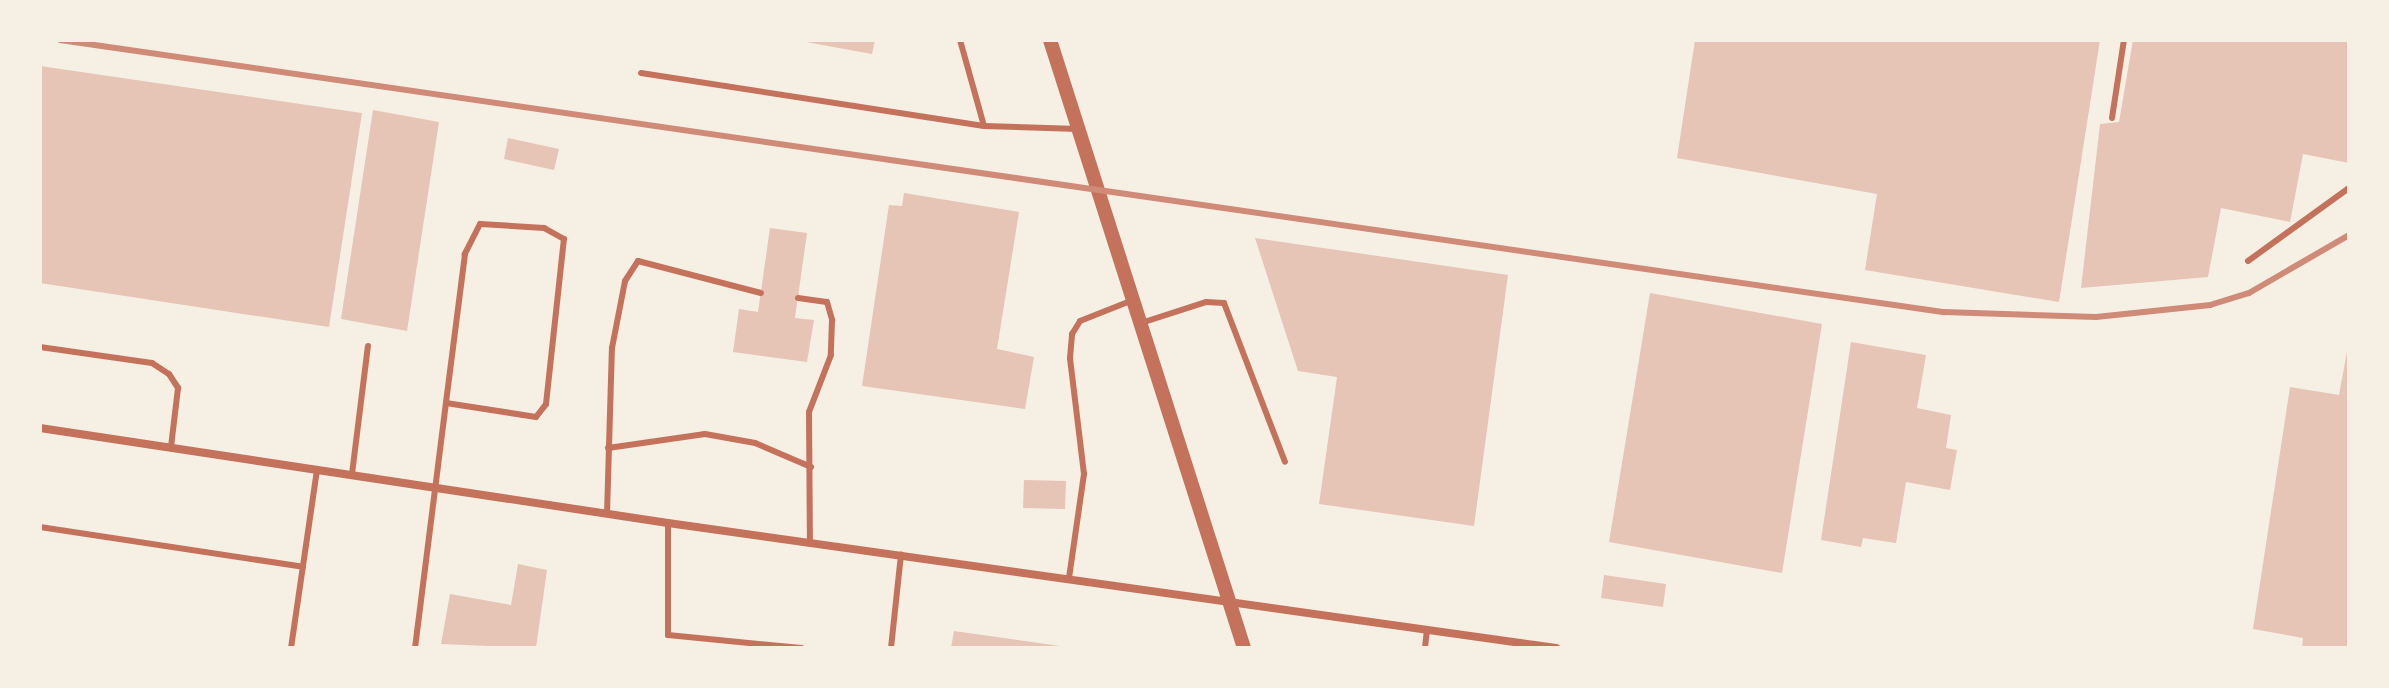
<!DOCTYPE html>
<html>
<head>
<meta charset="utf-8">
<style>
  body { margin:0 }
  #map { position:relative; width:2389px; height:688px; overflow:hidden; background:#f6efe4; font-family:Poppins,sans-serif }
  div>[style] { position:absolute }
  [style*='--x'] { left:calc(var(--x)*1px); top:calc(var(--y)*1px); width:calc(var(--w)*1px); rotate:calc(var(--a)*1deg) }
  .building>* { inset:0; background:#e6c5b7 }
  .service>* { height:6px; margin:-3px; padding:0 3px; transform-origin:3px; border-radius:3px; background:#c5725c }
  .minor>* { height:8px; margin:-4px; padding:0 4px; transform-origin:4px; border-radius:4px; background:#c5725c }
  .tertiary>* { height:14px; margin:-7px; padding:0 7px; transform-origin:7px; border-radius:7px; background:#c5725c }
  .rail>* { height:6px; margin:-3px; padding:0 3px; transform-origin:3px; border-radius:3px; background:#cf8b77 }
  span { translate:-50% -50%; white-space:nowrap; text-align:center; line-height:1.15; -webkit-text-stroke:8px #f6efe4; paint-order:stroke }
  .frame { position:absolute; inset:0; border:42px solid #f6efe4; pointer-events:none }
</style>
</head>
<body>
<div id="map">
  <div class="building">
    <i style="clip-path:polygon(795px 40px,875px 40px,872px 54px)"></i>
    <i style="clip-path:polygon(1695px 40px,2100px 40px,2059px 302px,1865px 270px,1877px 194px,1677px 158px)"></i>
    <i style="clip-path:polygon(2133px 40px,2349px 40px,2349px 163px,2303px 154px,2290px 222px,2221px 208px,2208px 277px,2081px 288px,2100px 124px,2119px 122px)"></i>
    <i style="clip-path:polygon(40px 66px,362px 113px,329px 327px,40px 283px)"></i>
    <i style="clip-path:polygon(373px 110px,439px 122px,407px 331px,341px 319px)"></i>
    <i style="clip-path:polygon(508px 138px,559px 149px,554px 170px,504px 159px)"></i>
    <i style="clip-path:polygon(904px 193px,1019px 212px,997px 349px,1034px 357px,1025px 409px,862px 386px,889px 205px,902px 206px)"></i>
    <i style="clip-path:polygon(770px 228px,807px 233px,795px 318px,814px 320px,807px 362px,733px 352px,739px 309px,758px 312px)"></i>
    <i style="clip-path:polygon(1255px 238px,1508px 275px,1474px 526px,1319px 504px,1337px 377px,1298px 371px)"></i>
    <i style="clip-path:polygon(1650px 293px,1822px 324px,1782px 573px,1609px 542px)"></i>
    <i style="clip-path:polygon(2349px 341px,2349px 648px,2302px 648px,2303px 638px,2253px 629px,2290px 387px,2339px 395px)"></i>
    <i style="clip-path:polygon(1851px 342px,1926px 355px,1917px 408px,1951px 415px,1946px 448px,1957px 450px,1950px 490px,1906px 482px,1896px 543px,1863px 538px,1861px 547px,1821px 540px)"></i>
    <i style="clip-path:polygon(1024px 480px,1066px 481px,1065px 509px,1023px 508px)"></i>
    <i style="clip-path:polygon(518px 564px,547px 570px,536px 648px,441px 644px,450px 594px,511px 605px)"></i>
    <i style="clip-path:polygon(1604px 575px,1666px 584px,1663px 607px,1601px 598px)"></i>
    <i style="clip-path:polygon(954px 631px,1060px 646px,1060px 648px,951px 648px)"></i>
  </div>
  <div class="service">
    <i style="--x:960;--y:40;--w:89;--a:74.4"></i>
    <i style="--x:984;--y:126;--w:94;--a:1.8"></i>
    <i style="--x:641;--y:73;--w:347;--a:8.8"></i>
    <i style="--x:2112;--y:118;--w:79;--a:-81.3"></i>
    <i style="--x:2248;--y:261;--w:125;--a:-35.9"></i>
    <i style="--x:798;--y:298;--w:29;--a:8"></i>
    <i style="--x:827;--y:302;--w:19;--a:74"></i>
    <i style="--x:832;--y:320;--w:35;--a:92"></i>
    <i style="--x:831;--y:355;--w:61;--a:111.1"></i>
    <i style="--x:809;--y:412;--w:131;--a:89.6"></i>
    <i style="--x:1141;--y:323;--w:68;--a:-17.9"></i>
    <i style="--x:1206;--y:302;--w:18;--a:3"></i>
    <i style="--x:1224;--y:303;--w:170;--a:69"></i>
    <i style="--x:40;--y:347;--w:113;--a:8.1"></i>
    <i style="--x:152;--y:363;--w:20;--a:33"></i>
    <i style="--x:169;--y:374;--w:17;--a:57"></i>
    <i style="--x:178;--y:388;--w:59;--a:96.8"></i>
    <i style="--x:608;--y:448;--w:98;--a:-8.2"></i>
    <i style="--x:705;--y:434;--w:51;--a:10.2"></i>
    <i style="--x:755;--y:443;--w:61;--a:23.2"></i>
    <i style="--x:352;--y:474;--w:129;--a:-82.9"></i>
    <i style="--x:607;--y:514;--w:166;--a:-88.3"></i>
    <i style="--x:612;--y:348;--w:68;--a:-79"></i>
    <i style="--x:625;--y:281;--w:24;--a:-57"></i>
    <i style="--x:638;--y:261;--w:127;--a:14.6"></i>
    <i style="--x:668;--y:523;--w:112;--a:90"></i>
    <i style="--x:668;--y:635;--w:134;--a:5.6"></i>
    <i style="--x:40;--y:527;--w:266;--a:8.6"></i>
    <i style="--x:1069;--y:578;--w:105;--a:-81.8"></i>
    <i style="--x:1084;--y:474;--w:117;--a:-96.9"></i>
    <i style="--x:1070;--y:358;--w:24;--a:-85"></i>
    <i style="--x:1072;--y:334;--w:15;--a:-58"></i>
    <i style="--x:1080;--y:321;--w:57;--a:-21.6"></i>
    <i style="--x:291;--y:648;--w:181;--a:-81.7"></i>
    <i style="--x:415;--y:648;--w:247;--a:-82.8"></i>
    <i style="--x:446;--y:403;--w:91;--a:8.8"></i>
    <i style="--x:536;--y:417;--w:16;--a:-52"></i>
    <i style="--x:546;--y:404;--w:166;--a:-83.8"></i>
    <i style="--x:564;--y:239;--w:23;--a:-151"></i>
    <i style="--x:544;--y:228;--w:64;--a:-176.4"></i>
    <i style="--x:480;--y:224;--w:34;--a:117"></i>
    <i style="--x:465;--y:254;--w:150;--a:97.3"></i>
    <i style="--x:891;--y:648;--w:94;--a:-83.9"></i>
    <i style="--x:1425;--y:648;--w:19;--a:-84"></i>
  </div>
  <div class="minor">
    <i style="--x:40;--y:428;--w:635;--a:8.6"></i>
    <i style="--x:668;--y:523;--w:897;--a:8.01"></i>
  </div>
  <div class="tertiary">
    <i style="--x:1050;--y:40;--w:638;--a:72.3"></i>
  </div>
  <div class="rail">
    <i style="--x:60;--y:40;--w:1904;--a:8.22"></i>
    <i style="--x:1944;--y:312;--w:152;--a:1.9"></i>
    <i style="--x:2096;--y:317;--w:115;--a:-6"></i>
    <i style="--x:2210;--y:305;--w:41;--a:-17.1"></i>
    <i style="--x:2249;--y:293;--w:116;--a:-30.1"></i>
  </div>
  <div class="frame"></div>
</div>
</body>
</html>
